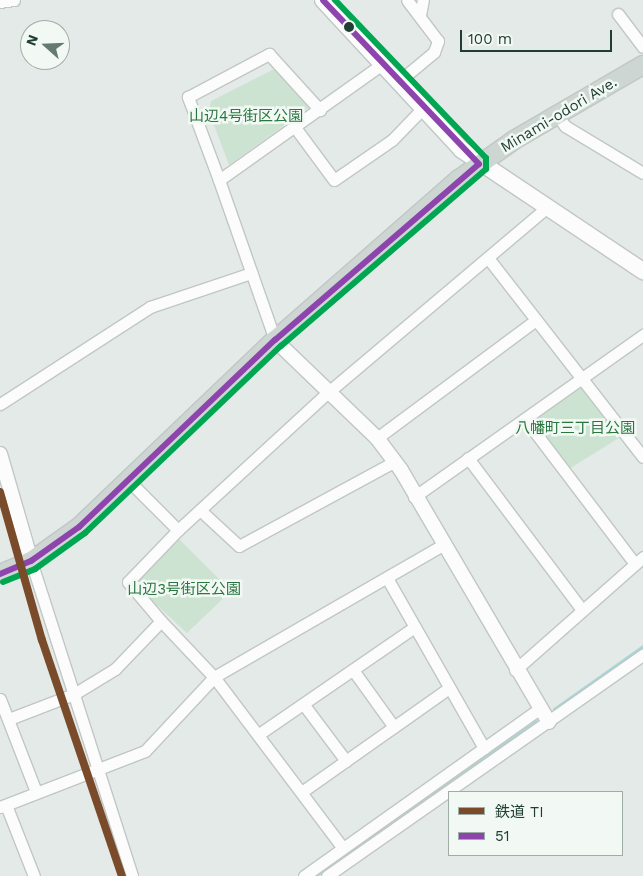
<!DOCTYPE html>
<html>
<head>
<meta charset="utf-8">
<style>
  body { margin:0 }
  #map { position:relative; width:643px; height:876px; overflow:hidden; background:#e4eae7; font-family:"Work Sans","Noto Sans JP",sans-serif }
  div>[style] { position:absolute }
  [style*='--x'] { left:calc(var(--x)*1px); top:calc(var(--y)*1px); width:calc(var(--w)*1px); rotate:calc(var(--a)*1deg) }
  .green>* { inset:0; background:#cde3d2 }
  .stream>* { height:3px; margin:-1.5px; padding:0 1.5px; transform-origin:1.5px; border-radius:1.5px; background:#a4d8d9 }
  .roads { filter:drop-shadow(1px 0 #c1c7c4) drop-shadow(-1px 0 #c1c7c4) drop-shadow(0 1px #c1c7c4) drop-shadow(0 -1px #c1c7c4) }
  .minor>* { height:11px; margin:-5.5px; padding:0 5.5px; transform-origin:5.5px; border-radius:5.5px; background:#fbfcfb }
  .tertiary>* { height:14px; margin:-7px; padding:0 7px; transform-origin:7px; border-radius:7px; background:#fbfcfb }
  .secondary>* { height:16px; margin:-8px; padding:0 8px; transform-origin:8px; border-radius:8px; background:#fbfcfb }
  .primary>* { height:18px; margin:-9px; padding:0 9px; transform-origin:9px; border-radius:9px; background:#cdd6d3 }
  .bus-1>* { height:6px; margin:-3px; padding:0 3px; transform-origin:3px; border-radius:3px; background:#8e44ad }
  .bus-2>* { height:6px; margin:-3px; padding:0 3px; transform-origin:3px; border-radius:3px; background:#00a651 }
  .rail-1>* { height:8px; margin:-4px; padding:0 4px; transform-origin:4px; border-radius:4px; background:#7a4b2a }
  .dots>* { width:14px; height:14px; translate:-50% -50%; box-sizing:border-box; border:2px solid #f2f9f5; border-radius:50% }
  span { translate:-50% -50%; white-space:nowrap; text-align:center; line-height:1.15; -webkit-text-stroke:5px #f2f9f5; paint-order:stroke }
  .street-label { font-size:15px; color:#213e33 }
  .park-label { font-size:15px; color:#2a763f }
  .legend { position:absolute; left:448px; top:791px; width:175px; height:65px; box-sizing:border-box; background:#f2f9f5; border:1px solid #9eaea7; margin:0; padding:6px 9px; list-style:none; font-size:15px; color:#213e33 }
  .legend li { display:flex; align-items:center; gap:10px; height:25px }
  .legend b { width:25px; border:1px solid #9eaea7 }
  .north { position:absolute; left:20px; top:20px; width:50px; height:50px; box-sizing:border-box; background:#f2f9f5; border:1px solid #9eaea7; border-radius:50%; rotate:290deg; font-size:14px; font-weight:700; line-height:20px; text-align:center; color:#213e33 }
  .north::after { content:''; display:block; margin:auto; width:18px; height:22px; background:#657a72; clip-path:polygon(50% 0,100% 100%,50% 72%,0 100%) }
  .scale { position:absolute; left:460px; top:30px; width:152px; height:22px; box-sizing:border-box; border:2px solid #213e33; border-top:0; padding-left:6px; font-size:15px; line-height:18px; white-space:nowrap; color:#213e33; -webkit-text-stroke:4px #f2f9f5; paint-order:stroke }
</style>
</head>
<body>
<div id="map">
  <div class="green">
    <i style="clip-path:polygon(276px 68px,308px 101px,308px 108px,229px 165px,209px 112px,211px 101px)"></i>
    <i style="clip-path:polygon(579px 384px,619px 438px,569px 469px,531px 420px)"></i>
    <i style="clip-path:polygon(176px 536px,231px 591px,187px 633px,133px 583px)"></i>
  </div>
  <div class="stream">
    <i style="--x:554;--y:709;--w:109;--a:-35.3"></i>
    <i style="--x:315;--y:876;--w:270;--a:-35"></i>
  </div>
  <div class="roads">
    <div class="minor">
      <i style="--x:0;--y:2;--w:14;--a:-8"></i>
      <i style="--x:618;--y:14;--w:41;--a:52.9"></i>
      <i style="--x:420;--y:15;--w:15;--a:-79"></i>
      <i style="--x:398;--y:82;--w:47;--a:-39.8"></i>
      <i style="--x:434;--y:52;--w:12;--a:-70"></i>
      <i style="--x:438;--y:41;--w:51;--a:-127.1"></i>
      <i style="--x:557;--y:115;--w:14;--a:54"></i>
      <i style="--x:565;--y:126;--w:91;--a:31.1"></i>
      <i style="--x:294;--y:126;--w:67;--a:53.5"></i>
      <i style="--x:334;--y:180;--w:70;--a:-34.6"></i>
      <i style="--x:392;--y:140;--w:43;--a:-45.9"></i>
      <i style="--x:219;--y:180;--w:89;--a:-110.5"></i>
      <i style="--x:188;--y:97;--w:92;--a:-28"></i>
      <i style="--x:269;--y:54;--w:76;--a:47.7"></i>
      <i style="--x:488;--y:258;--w:252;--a:52.1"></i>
      <i style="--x:275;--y:340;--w:170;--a:-109.3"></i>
      <i style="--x:219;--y:180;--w:199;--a:-35.4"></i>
      <i style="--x:0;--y:404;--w:179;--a:-32.9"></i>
      <i style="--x:150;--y:307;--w:107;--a:-18.6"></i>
      <i style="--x:525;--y:419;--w:182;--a:52.8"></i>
      <i style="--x:377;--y:438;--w:198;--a:-36.6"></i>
      <i style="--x:468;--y:458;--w:190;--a:53.1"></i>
      <i style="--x:129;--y:481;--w:69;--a:45"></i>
      <i style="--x:178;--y:530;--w:72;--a:133.9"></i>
      <i style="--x:128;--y:582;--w:51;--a:49.8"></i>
      <i style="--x:414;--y:497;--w:281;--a:-35.3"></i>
      <i style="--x:200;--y:510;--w:53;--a:42.7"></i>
      <i style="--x:239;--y:546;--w:176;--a:-28.5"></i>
      <i style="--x:178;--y:530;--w:201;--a:-42.6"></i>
      <i style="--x:326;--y:394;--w:288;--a:-40.2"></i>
      <i style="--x:31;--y:561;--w:331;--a:72.2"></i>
      <i style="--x:387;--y:578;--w:196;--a:60.3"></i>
      <i style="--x:353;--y:670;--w:70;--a:54.3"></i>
      <i style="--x:515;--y:670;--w:171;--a:-41.4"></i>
      <i style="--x:0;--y:699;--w:100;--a:68.8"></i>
      <i style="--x:304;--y:705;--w:70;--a:53.1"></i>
      <i style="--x:9;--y:719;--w:70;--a:-21"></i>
      <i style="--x:74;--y:694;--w:48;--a:-31.4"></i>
      <i style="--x:115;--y:669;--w:66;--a:-46.2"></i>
      <i style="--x:161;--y:621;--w:77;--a:46.6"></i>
      <i style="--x:214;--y:677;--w:264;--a:-30"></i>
      <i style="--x:259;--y:734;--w:187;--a:-34.5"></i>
      <i style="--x:303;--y:791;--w:179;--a:-35.2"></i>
      <i style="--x:6;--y:805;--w:76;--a:68.5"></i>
      <i style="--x:0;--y:807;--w:155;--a:-21.1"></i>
      <i style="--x:145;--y:751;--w:101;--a:-47"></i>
      <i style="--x:214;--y:677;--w:214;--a:53"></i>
      <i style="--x:304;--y:876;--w:290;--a:-35.4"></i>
      <i style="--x:327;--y:876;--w:386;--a:-35"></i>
    </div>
    <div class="tertiary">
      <i style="--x:275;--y:340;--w:141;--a:43.9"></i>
      <i style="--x:377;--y:438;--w:40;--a:53"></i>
      <i style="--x:401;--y:470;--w:292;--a:59.6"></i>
      <i style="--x:0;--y:454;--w:111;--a:73.8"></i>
    </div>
    <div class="secondary">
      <i style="--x:323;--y:0;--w:205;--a:47.2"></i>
      <i style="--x:462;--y:150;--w:218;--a:33.8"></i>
    </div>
    <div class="primary">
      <i style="--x:0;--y:574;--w:34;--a:-23"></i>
      <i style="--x:31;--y:561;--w:59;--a:-35.3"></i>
      <i style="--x:79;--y:527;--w:271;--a:-43.7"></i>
      <i style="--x:275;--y:340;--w:244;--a:-41.2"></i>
      <i style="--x:459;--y:179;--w:67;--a:-35.3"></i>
      <i style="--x:514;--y:140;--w:149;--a:-30.2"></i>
    </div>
  </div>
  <div class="bus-1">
    <i style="--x:0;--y:574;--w:34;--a:-23"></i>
    <i style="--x:31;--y:561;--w:59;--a:-35.3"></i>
    <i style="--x:79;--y:527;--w:271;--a:-43.7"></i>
    <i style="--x:275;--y:340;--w:269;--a:-40.8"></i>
    <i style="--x:479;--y:164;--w:226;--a:-133.6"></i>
  </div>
  <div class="bus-2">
    <i style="--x:3;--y:582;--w:35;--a:-22"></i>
    <i style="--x:35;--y:569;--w:62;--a:-35.8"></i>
    <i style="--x:85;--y:533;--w:271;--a:-43.7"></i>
    <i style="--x:281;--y:346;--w:271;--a:-40.8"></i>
    <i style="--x:486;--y:169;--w:11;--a:-90"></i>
    <i style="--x:486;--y:158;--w:219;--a:-133.7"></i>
  </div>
  <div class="rail-1">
    <i style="--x:0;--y:492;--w:154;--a:74.2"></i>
    <i style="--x:42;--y:640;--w:249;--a:71.3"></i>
  </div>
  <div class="dots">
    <i style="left:349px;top:27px;background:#213e33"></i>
  </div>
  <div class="street-label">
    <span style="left:559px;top:115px;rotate:-31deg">Minami-odori Ave.</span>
  </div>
  <div class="park-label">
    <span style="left:246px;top:117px">山辺4号街区公園</span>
    <span style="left:575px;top:429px">八幡町三丁目公園</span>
    <span style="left:184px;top:590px">山辺3号街区公園</span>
  </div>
  <ul class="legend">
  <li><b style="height:6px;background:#7a4b2a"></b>鉄道 TI</li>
  <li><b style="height:6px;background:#8e44ad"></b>51</li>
  </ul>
  <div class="north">N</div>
  <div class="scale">100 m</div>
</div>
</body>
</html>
